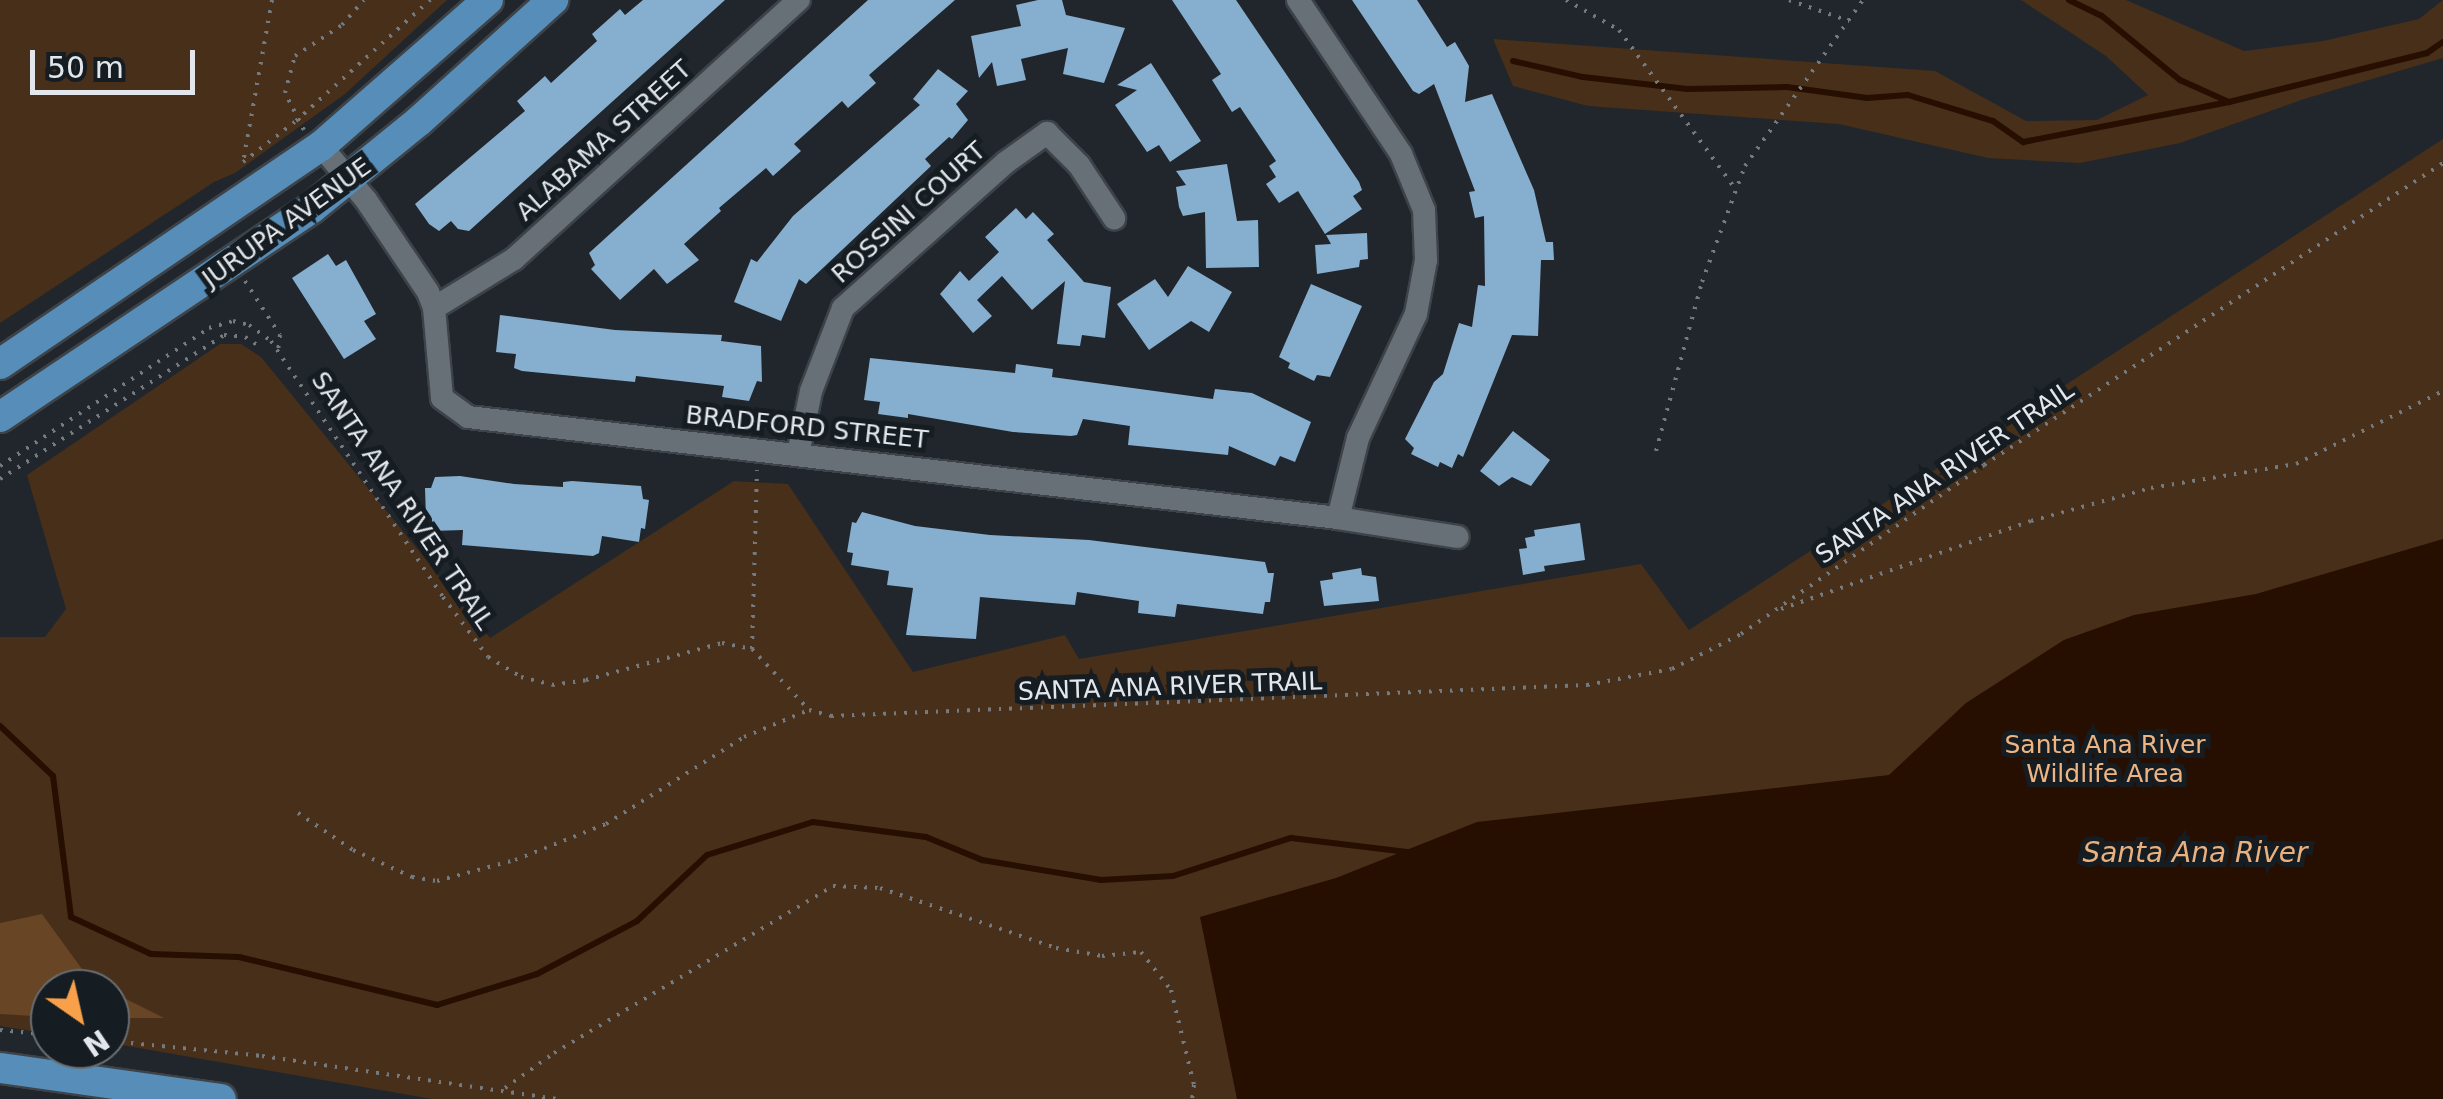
<!DOCTYPE html>
<html>
<head>
<meta charset="utf-8">
<style>
  body { margin:0 }
  #map { position:relative; width:2443px; height:1099px; overflow:hidden; background:#20262c; font-family:"DejaVu Sans",sans-serif }
  div>[style] { position:absolute }
  [style*='--x'] { left:calc(var(--x)*1px); top:calc(var(--y)*1px); width:calc(var(--w)*1px); rotate:calc(var(--a)*1deg) }
  .green>* { inset:0; background:#482f19 }
  .forest>* { inset:0; background:#674525 }
  .water>* { inset:0; background:#260f00 }
  .stream>* { height:6px; margin:-3px; padding:0 3px; transform-origin:3px; border-radius:3px; background:#260f00 }
  .building>* { inset:0; background:#86aecf }
  .path>* { height:4px; margin-top:-2px; transform-origin:0; background:repeating-linear-gradient(90deg,#757a7f 0 2.5px,transparent 0 10.5px) }
  .roads { filter:drop-shadow(2px 0 #3d4348) drop-shadow(-2px 0 #3d4348) drop-shadow(0 2px #3d4348) drop-shadow(0 -2px #3d4348) }
  .minor>* { height:22px; margin:-11px; padding:0 11px; transform-origin:11px; border-radius:11px; background:#687077 }
  .major>* { height:30px; margin:-15px; padding:0 15px; transform-origin:15px; border-radius:15px; background:#568eb9 }
  span { translate:-50% -50%; white-space:nowrap; text-align:center; line-height:1.15; -webkit-text-stroke:10px #161d22; paint-order:stroke }
  .street-label { font-size:25px; color:#e3e7eb }
  .park-label { font-size:25px; color:#eeb481 }
  .water-label { font-size:28px; color:#eab07d; font-style:italic }
  .north { position:absolute; left:30px; top:969px; width:100px; height:100px; box-sizing:border-box; background:#161d22; border:2px solid #686e72; border-radius:50%; rotate:146deg; font-size:28px; font-weight:700; line-height:40px; text-align:center; color:#e3e7eb }
  .north::after { content:''; display:block; margin:auto; width:35px; height:45px; background:#f8a14a; clip-path:polygon(50% 0,100% 100%,50% 72%,0 100%) }
  .scale { position:absolute; left:30px; top:50px; width:165px; height:45px; box-sizing:border-box; border:5px solid #e3e7eb; border-top:0; padding-left:12px; font-size:30px; line-height:35px; white-space:nowrap; color:#e3e7eb; -webkit-text-stroke:8px #161d22; paint-order:stroke }
</style>
</head>
<body>
<div id="map">
  <div class="green">
    <i style="clip-path:polygon(0 0,447px 0,345px 94px,235px 173px,214px 182px,0 323px)"></i>
    <i style="clip-path:polygon(2021px 0,2126px 0,2244px 51px,2323px 41px,2419px 19px,2443px 0,2443px 58px,2304px 99px,2180px 143px,2080px 163px,1988px 158px,1839px 124px,1588px 106px,1513px 86px,1493px 39px,1935px 71px,2026px 121px,2097px 120px,2148px 95px,2106px 56px)"></i>
    <i style="clip-path:polygon(2443px 139px,2443px 1099px,432px 1099px,110px 1043px,110px 989px,50px 989px,50px 1034px,0 1026px,0 637px,45px 637px,66px 609px,27px 475px,220px 344px,241px 344px,261px 357px,490px 638px,734px 481px,788px 484px,913px 672px,1065px 635px,1079px 659px,1641px 564px,1689px 630px)"></i>
  </div>
  <div class="forest">
    <i style="clip-path:polygon(42px 914px,90px 980px,107px 989px,50px 989px,50px 1017px,0 1014px,0 923px)"></i>
    <i style="clip-path:polygon(110px 991px,164px 1018px,110px 1018px)"></i>
  </div>
  <div class="water">
    <i style="clip-path:polygon(2443px 539px,2443px 1099px,1237px 1099px,1200px 917px,1336px 878px,1477px 822px,1889px 775px,1966px 703px,2064px 640px,2134px 615px,2256px 594px)"></i>
  </div>
  <div class="stream">
    <i style="--x:2069;--y:0;--w:37;--a:26"></i>
    <i style="--x:2102;--y:16;--w:101;--a:39.4"></i>
    <i style="--x:2180;--y:80;--w:54;--a:24.2"></i>
    <i style="--x:2229;--y:102;--w:204;--a:-13.9"></i>
    <i style="--x:2427;--y:53;--w:19;--a:-35"></i>
    <i style="--x:1513;--y:61;--w:72;--a:12.9"></i>
    <i style="--x:1583;--y:77;--w:105;--a:6.6"></i>
    <i style="--x:1687;--y:89;--w:100;--a:-1.1"></i>
    <i style="--x:1787;--y:87;--w:81;--a:7.8"></i>
    <i style="--x:1867;--y:98;--w:41;--a:-4.2"></i>
    <i style="--x:1908;--y:95;--w:89;--a:17"></i>
    <i style="--x:1993;--y:121;--w:37;--a:35"></i>
    <i style="--x:2023;--y:142;--w:210;--a:-11"></i>
    <i style="--x:0;--y:726;--w:73;--a:43.3"></i>
    <i style="--x:53;--y:776;--w:142;--a:82.7"></i>
    <i style="--x:71;--y:917;--w:88;--a:24.8"></i>
    <i style="--x:151;--y:954;--w:88;--a:2"></i>
    <i style="--x:239;--y:957;--w:204;--a:13.6"></i>
    <i style="--x:437;--y:1005;--w:105;--a:-17.2"></i>
    <i style="--x:537;--y:974;--w:113;--a:-27.9"></i>
    <i style="--x:637;--y:921;--w:96;--a:-43.3"></i>
    <i style="--x:707;--y:855;--w:111;--a:-17.3"></i>
    <i style="--x:813;--y:822;--w:114;--a:7.6"></i>
    <i style="--x:926;--y:837;--w:61;--a:22.3"></i>
    <i style="--x:982;--y:860;--w:121;--a:9.5"></i>
    <i style="--x:1101;--y:880;--w:72;--a:-3.2"></i>
    <i style="--x:1173;--y:876;--w:124;--a:-17.9"></i>
    <i style="--x:1291;--y:838;--w:117;--a:6.9"></i>
  </div>
  <div class="building">
    <i style="clip-path:polygon(643px 0,725px 0,469px 231px,458px 229px,451px 221px,439px 231px,429px 224px,415px 204px,525px 111px,517px 101px,545px 76px,551px 83px,597px 41px,592px 34px,620px 9px,625px 15px)"></i>
    <i style="clip-path:polygon(868px 0,955px 0,869px 75px,876px 83px,848px 108px,842px 101px,794px 144px,801px 151px,773px 176px,766px 168px,719px 208px,721px 211px,684px 244px,699px 260px,667px 284px,654px 269px,620px 300px,591px 269px,595px 265px,589px 253px)"></i>
    <i style="clip-path:polygon(1038px 0,1062px 0,1066px 15px,1125px 28px,1104px 83px,1063px 74px,1068px 48px,1021px 59px,1026px 80px,997px 86px,992px 62px,979px 78px,971px 36px,1021px 26px,1016px 5px)"></i>
    <i style="clip-path:polygon(1172px 0,1236px 0,1359px 182px,1362px 190px,1353px 196px,1362px 209px,1325px 234px,1298px 191px,1279px 203px,1266px 184px,1276px 177px,1269px 166px,1276px 161px,1240px 107px,1232px 112px,1212px 80px,1221px 74px)"></i>
    <i style="clip-path:polygon(1352px 0,1417px 0,1447px 47px,1455px 42px,1469px 66px,1465px 102px,1492px 94px,1534px 190px,1546px 242px,1553px 242px,1554px 260px,1541px 260px,1538px 336px,1512px 335px,1463px 457px,1458px 454px,1452px 468px,1440px 462px,1438px 467px,1411px 454px,1414px 448px,1405px 439px,1434px 382px,1443px 374px,1459px 323px,1472px 327px,1478px 285px,1485px 286px,1484px 216px,1475px 218px,1469px 192px,1475px 191px,1434px 84px,1419px 94px,1413px 91px)"></i>
    <i style="clip-path:polygon(1151px 63px,1201px 141px,1170px 162px,1159px 145px,1147px 152px,1115px 105px,1137px 90px,1117px 85px)"></i>
    <i style="clip-path:polygon(938px 69px,968px 91px,956px 104px,968px 120px,952px 139px,949px 137px,925px 159px,931px 166px,806px 284px,799px 279px,781px 321px,734px 302px,751px 259px,757px 262px,793px 216px,920px 105px,913px 99px)"></i>
    <i style="clip-path:polygon(1227px 164px,1237px 221px,1258px 220px,1259px 267px,1206px 268px,1205px 212px,1183px 216px,1179px 207px,1176px 187px,1186px 185px,1176px 171px)"></i>
    <i style="clip-path:polygon(1016px 208px,1026px 219px,1033px 212px,1054px 234px,1047px 240px,1084px 282px,1111px 287px,1105px 338px,1082px 335px,1080px 346px,1057px 344px,1065px 281px,1032px 310px,1002px 276px,977px 300px,992px 316px,973px 333px,940px 294px,960px 271px,969px 281px,999px 252px,985px 237px)"></i>
    <i style="clip-path:polygon(1367px 233px,1368px 259px,1360px 260px,1359px 267px,1317px 274px,1315px 245px,1331px 244px,1326px 235px)"></i>
    <i style="clip-path:polygon(328px 254px,336px 266px,346px 260px,376px 314px,364px 321px,376px 339px,344px 359px,292px 278px)"></i>
    <i style="clip-path:polygon(1188px 266px,1232px 292px,1209px 332px,1191px 321px,1149px 350px,1117px 304px,1155px 279px,1168px 297px)"></i>
    <i style="clip-path:polygon(1311px 284px,1362px 306px,1330px 377px,1317px 375px,1314px 381px,1288px 368px,1290px 363px,1279px 357px)"></i>
    <i style="clip-path:polygon(500px 315px,615px 330px,722px 335px,721px 341px,761px 346px,762px 382px,757px 381px,749px 401px,722px 397px,724px 386px,636px 376px,635px 382px,522px 371px,514px 368px,516px 354px,496px 352px)"></i>
    <i style="clip-path:polygon(870px 358px,1015px 373px,1016px 364px,1053px 369px,1052px 377px,1213px 399px,1215px 389px,1252px 393px,1311px 422px,1295px 462px,1280px 456px,1275px 466px,1229px 446px,1228px 455px,1128px 445px,1130px 426px,1083px 419px,1077px 435px,1071px 436px,1013px 432px,908px 414px,908px 418px,878px 414px,880px 402px,864px 400px)"></i>
    <i style="clip-path:polygon(1513px 431px,1550px 460px,1531px 486px,1512px 477px,1499px 486px,1480px 471px)"></i>
    <i style="clip-path:polygon(460px 476px,514px 484px,563px 487px,563px 482px,572px 481px,641px 486px,643px 499px,649px 500px,645px 529px,641px 528px,639px 542px,602px 536px,599px 553px,593px 556px,462px 545px,463px 530px,432px 531px,432px 518px,426px 518px,425px 488px,431px 488px,435px 477px)"></i>
    <i style="clip-path:polygon(862px 512px,915px 526px,990px 535px,1089px 540px,1265px 562px,1268px 573px,1274px 573px,1270px 602px,1265px 602px,1263px 614px,1177px 604px,1175px 617px,1138px 613px,1139px 601px,1077px 592px,1075px 605px,980px 597px,976px 639px,906px 635px,913px 588px,887px 585px,889px 571px,851px 565px,853px 553px,847px 552px,852px 522px,856px 523px)"></i>
    <i style="clip-path:polygon(1580px 523px,1585px 560px,1544px 566px,1545px 571px,1523px 575px,1519px 549px,1527px 548px,1525px 538px,1535px 536px,1534px 530px)"></i>
    <i style="clip-path:polygon(1361px 568px,1362px 575px,1376px 577px,1379px 601px,1324px 606px,1320px 581px,1333px 579px,1332px 573px)"></i>
  </div>
  <div class="path">
    <i style="--x:272;--y:0;--w:165;--a:100.1"></i>
    <i style="--x:243;--y:162;--w:67;--a:-37.7"></i>
    <i style="--x:296;--y:121;--w:181;--a:-42.1"></i>
    <i style="--x:1566;--y:0;--w:61;--a:29.5"></i>
    <i style="--x:1619;--y:30;--w:198;--a:53.8"></i>
    <i style="--x:1789;--y:0;--w:64;--a:19.3"></i>
    <i style="--x:304;--y:130;--w:42;--a:-117.2"></i>
    <i style="--x:285;--y:93;--w:38;--a:-75"></i>
    <i style="--x:295;--y:56;--w:56;--a:-33.4"></i>
    <i style="--x:342;--y:25;--w:33;--a:-49"></i>
    <i style="--x:245;--y:281;--w:64;--a:57.1"></i>
    <i style="--x:280;--y:335;--w:16;--a:97"></i>
    <i style="--x:1656;--y:451;--w:175;--a:-74.8"></i>
    <i style="--x:1702;--y:282;--w:124;--a:-69.7"></i>
    <i style="--x:1745;--y:166;--w:204;--a:-54.6"></i>
    <i style="--x:0;--y:466;--w:250;--a:-33.4"></i>
    <i style="--x:209;--y:328;--w:25;--a:-16"></i>
    <i style="--x:233;--y:321;--w:16;--a:14"></i>
    <i style="--x:249;--y:325;--w:27;--a:36"></i>
    <i style="--x:271;--y:341;--w:308;--a:56.1"></i>
    <i style="--x:443;--y:597;--w:75;--a:53.1"></i>
    <i style="--x:488;--y:657;--w:39;--a:31"></i>
    <i style="--x:521;--y:677;--w:32;--a:14"></i>
    <i style="--x:552;--y:685;--w:34;--a:-8"></i>
    <i style="--x:586;--y:680;--w:141;--a:-15.2"></i>
    <i style="--x:722;--y:643;--w:31;--a:11"></i>
    <i style="--x:752;--y:649;--w:83;--a:46.9"></i>
    <i style="--x:809;--y:710;--w:23;--a:15"></i>
    <i style="--x:831;--y:716;--w:757;--a:-2.35"></i>
    <i style="--x:1587;--y:685;--w:86;--a:-10.7"></i>
    <i style="--x:1672;--y:669;--w:77;--a:-26.9"></i>
    <i style="--x:1741;--y:634;--w:296;--a:-34.8"></i>
    <i style="--x:1984;--y:465;--w:549;--a:-33.34"></i>
    <i style="--x:0;--y:479;--w:266;--a:-32.7"></i>
    <i style="--x:224;--y:335;--w:21;--a:5"></i>
    <i style="--x:245;--y:337;--w:20;--a:33"></i>
    <i style="--x:1781;--y:609;--w:265;--a:-19.4"></i>
    <i style="--x:2031;--y:521;--w:124;--a:-15.4"></i>
    <i style="--x:2151;--y:488;--w:147;--a:-9.4"></i>
    <i style="--x:2296;--y:464;--w:164;--a:-26.4"></i>
    <i style="--x:752;--y:649;--w:179;--a:-88.4"></i>
    <i style="--x:298;--y:813;--w:66;--a:33.9"></i>
    <i style="--x:353;--y:850;--w:65;--a:24.6"></i>
    <i style="--x:412;--y:877;--w:25;--a:9"></i>
    <i style="--x:437;--y:881;--w:81;--a:-15.1"></i>
    <i style="--x:515;--y:860;--w:98;--a:-21.6"></i>
    <i style="--x:606;--y:824;--w:163;--a:-32.2"></i>
    <i style="--x:744;--y:737;--w:70;--a:-22.6"></i>
    <i style="--x:0;--y:1030;--w:50;--a:5.7"></i>
    <i style="--x:110;--y:1041;--w:153;--a:5.6"></i>
    <i style="--x:262;--y:1056;--w:298;--a:8.3"></i>
    <i style="--x:505;--y:1088;--w:60;--a:-35.5"></i>
    <i style="--x:554;--y:1053;--w:325;--a:-30.9"></i>
    <i style="--x:833;--y:886;--w:47;--a:2.4"></i>
    <i style="--x:880;--y:888;--w:186;--a:18.8"></i>
    <i style="--x:1056;--y:948;--w:47;--a:9.9"></i>
    <i style="--x:1102;--y:956;--w:39;--a:-6"></i>
    <i style="--x:1141;--y:952;--w:48;--a:51.7"></i>
    <i style="--x:1171;--y:990;--w:98;--a:76.4"></i>
    <i style="--x:1194;--y:1085;--w:14;--a:98"></i>
  </div>
  <div class="roads">
    <div class="minor">
      <i style="--x:1298;--y:0;--w:185;--a:56.2"></i>
      <i style="--x:1401;--y:154;--w:61;--a:67.7"></i>
      <i style="--x:1424;--y:210;--w:50;--a:87.7"></i>
      <i style="--x:1426;--y:260;--w:55;--a:100.5"></i>
      <i style="--x:1416;--y:314;--w:137;--a:115.1"></i>
      <i style="--x:1358;--y:438;--w:82;--a:104"></i>
      <i style="--x:321;--y:146;--w:70;--a:50.2"></i>
      <i style="--x:366;--y:200;--w:111;--a:56"></i>
      <i style="--x:428;--y:292;--w:17;--a:69"></i>
      <i style="--x:434;--y:308;--w:90;--a:84.9"></i>
      <i style="--x:442;--y:398;--w:32;--a:36"></i>
      <i style="--x:468;--y:417;--w:876;--a:6.62"></i>
      <i style="--x:1338;--y:518;--w:121;--a:9"></i>
      <i style="--x:434;--y:308;--w:94;--a:-31.5"></i>
      <i style="--x:514;--y:259;--w:385;--a:-42.3"></i>
      <i style="--x:798;--y:454;--w:64;--a:-78.3"></i>
      <i style="--x:811;--y:391;--w:89;--a:-68.9"></i>
      <i style="--x:843;--y:308;--w:217;--a:-41.8"></i>
      <i style="--x:1005;--y:163;--w:52;--a:-35.5"></i>
      <i style="--x:1047;--y:133;--w:45;--a:45"></i>
      <i style="--x:1079;--y:165;--w:64;--a:56.6"></i>
    </div>
    <div class="major">
      <i style="--x:0;--y:364;--w:388;--a:-34.2"></i>
      <i style="--x:321;--y:146;--w:222;--a:-41.2"></i>
      <i style="--x:0;--y:417;--w:376;--a:-33.8"></i>
      <i style="--x:312;--y:208;--w:138;--a:-39.1"></i>
      <i style="--x:419;--y:121;--w:181;--a:-42.1"></i>
      <i style="--x:0;--y:1068;--w:223;--a:8"></i>
    </div>
  </div>
  <div class="street-label">
    <span style="left:604px;top:141px;rotate:-42deg">ALABAMA STREET</span>
    <span style="left:909px;top:213px;rotate:-42deg">ROSSINI COURT</span>
    <span style="left:287px;top:223px;rotate:-36deg">JURUPA AVENUE</span>
    <span style="left:807px;top:428px;rotate:6deg">BRADFORD STREET</span>
    <span style="left:1945px;top:473px;rotate:-34deg">SANTA ANA RIVER TRAIL</span>
    <span style="left:402px;top:501px;rotate:56deg">SANTA ANA RIVER TRAIL</span>
    <span style="left:1170px;top:687px;rotate:-2deg">SANTA ANA RIVER TRAIL</span>
  </div>
  <div class="park-label">
    <span style="left:2105px;top:760px">Santa Ana River<br>Wildlife Area</span>
  </div>
  <div class="water-label">
    <span style="left:2195px;top:853px">Santa Ana River</span>
  </div>
  <div class="north">N</div>
  <div class="scale">50 m</div>
</div>
</body>
</html>
